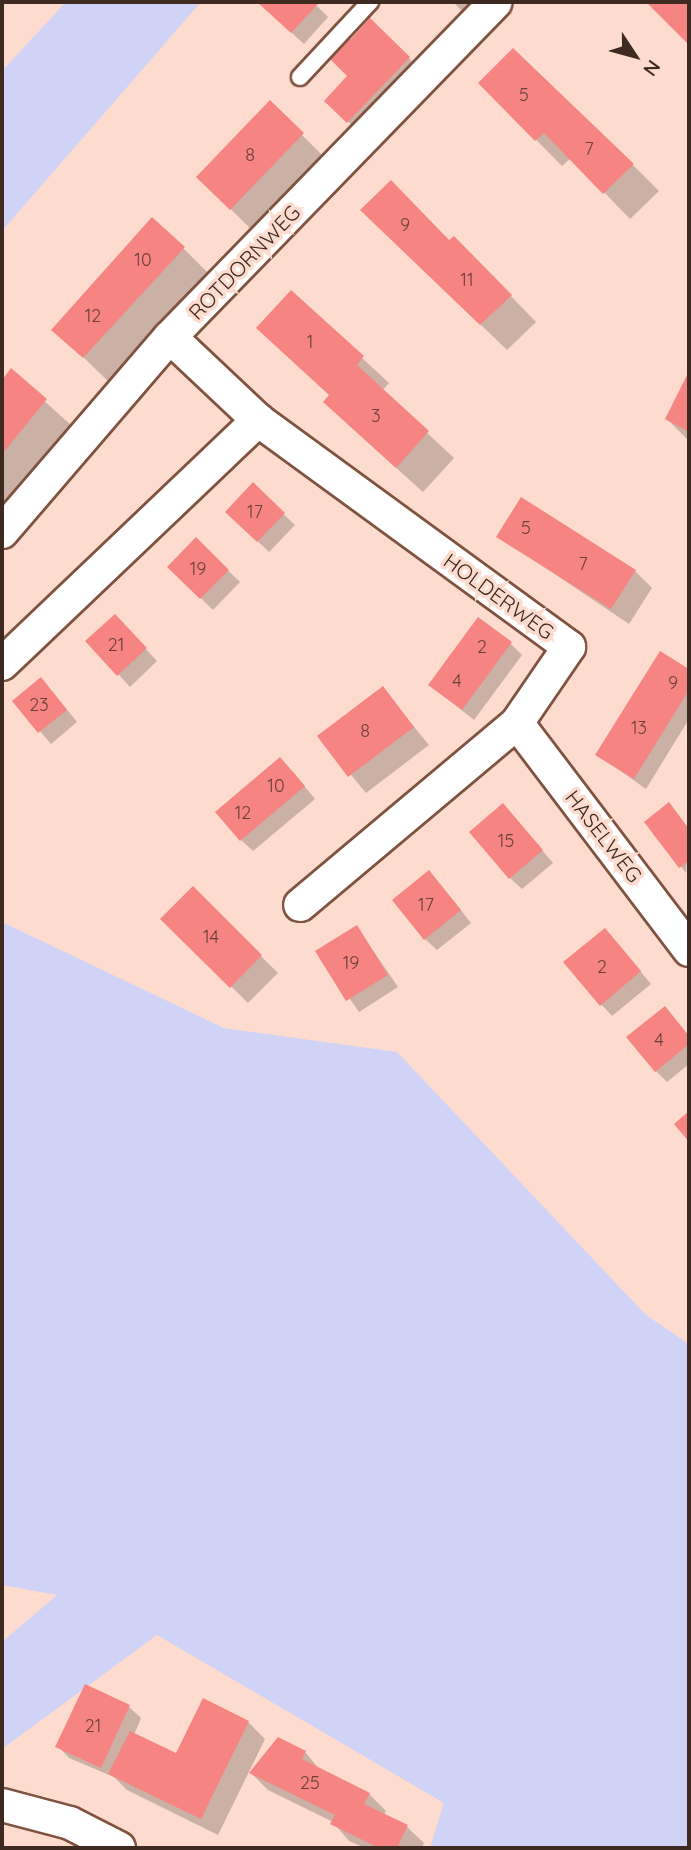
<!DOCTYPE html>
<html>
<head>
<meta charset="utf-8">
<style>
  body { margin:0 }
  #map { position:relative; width:691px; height:1850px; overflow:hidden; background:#fddccf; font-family:Quicksand,sans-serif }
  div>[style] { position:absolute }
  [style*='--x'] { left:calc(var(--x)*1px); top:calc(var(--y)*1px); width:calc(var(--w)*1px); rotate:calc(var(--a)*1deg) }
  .green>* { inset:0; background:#d0d3f6 }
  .shadow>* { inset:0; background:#0003 }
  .building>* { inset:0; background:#f58483 }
  .roads { filter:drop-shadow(2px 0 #805240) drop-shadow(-2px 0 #805240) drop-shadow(0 2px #805240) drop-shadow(0 -2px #805240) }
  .service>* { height:16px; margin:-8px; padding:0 8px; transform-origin:8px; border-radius:8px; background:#fff }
  .minor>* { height:32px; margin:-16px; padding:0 16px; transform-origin:16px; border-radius:16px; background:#fff }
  span { translate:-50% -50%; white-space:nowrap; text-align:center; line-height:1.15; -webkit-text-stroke:7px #fddccf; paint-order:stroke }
  .number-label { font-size:18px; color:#6c403a }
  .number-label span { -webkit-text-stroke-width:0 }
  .street-label { font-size:21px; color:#3f2a22 }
  .frame { position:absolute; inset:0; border:4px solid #3f2a22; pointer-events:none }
  .north { position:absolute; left:600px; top:21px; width:70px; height:70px; -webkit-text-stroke:5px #fddccf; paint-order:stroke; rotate:126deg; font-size:19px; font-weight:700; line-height:28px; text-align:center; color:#3f2a22 }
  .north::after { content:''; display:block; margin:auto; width:24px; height:32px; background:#3f2a22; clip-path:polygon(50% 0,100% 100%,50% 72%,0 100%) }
</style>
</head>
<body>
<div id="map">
  <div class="green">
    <i style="clip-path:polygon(66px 2px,201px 2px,2px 231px,2px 71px)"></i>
    <i style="clip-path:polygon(2px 922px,224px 1028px,397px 1052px,646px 1315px,689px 1344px,689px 1848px,430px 1848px,444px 1803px,157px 1635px,2px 1749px,2px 1642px,57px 1595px,2px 1585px)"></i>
  </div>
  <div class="shadow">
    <i style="clip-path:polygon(258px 2px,313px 2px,328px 17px,304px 44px)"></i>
    <i style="clip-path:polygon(453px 2px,471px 2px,462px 11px)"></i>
    <i style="clip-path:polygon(370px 21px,414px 63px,354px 127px,326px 101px,350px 76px,351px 41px)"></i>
    <i style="clip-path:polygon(480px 83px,633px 165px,659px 191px,630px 219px,571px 158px,562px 166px)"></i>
    <i style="clip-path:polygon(270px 103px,328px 161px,257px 235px,198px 177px)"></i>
    <i style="clip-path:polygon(363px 211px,449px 242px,480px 264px,536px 322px,507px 350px)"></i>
    <i style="clip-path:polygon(183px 248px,209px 274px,110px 383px,54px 329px)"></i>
    <i style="clip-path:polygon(291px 292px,389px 383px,382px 391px,454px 458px,423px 492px,352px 428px,331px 396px,258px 328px)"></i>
    <i style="clip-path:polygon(11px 371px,72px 426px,2px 510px,2px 382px)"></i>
    <i style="clip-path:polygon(689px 375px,689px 441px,667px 419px)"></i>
    <i style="clip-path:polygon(253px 485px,295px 525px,269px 552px,227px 512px)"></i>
    <i style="clip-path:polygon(498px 536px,635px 571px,652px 588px,629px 624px)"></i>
    <i style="clip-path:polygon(196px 540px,240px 582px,213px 610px,169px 567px)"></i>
    <i style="clip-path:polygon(126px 628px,157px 661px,130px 687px,88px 641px)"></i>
    <i style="clip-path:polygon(510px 643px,522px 655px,474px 720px,430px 685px)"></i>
    <i style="clip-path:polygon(661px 653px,689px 671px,689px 719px,646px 789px,598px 755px)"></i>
    <i style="clip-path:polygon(383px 689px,429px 745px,366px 793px,319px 736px)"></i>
    <i style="clip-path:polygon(52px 691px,77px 722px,51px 744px,14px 701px)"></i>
    <i style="clip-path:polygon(292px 771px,315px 799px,253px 851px,241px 840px)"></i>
    <i style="clip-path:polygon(674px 810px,689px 830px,686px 873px,646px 822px)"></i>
    <i style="clip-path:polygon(514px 817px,553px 863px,522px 889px,510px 878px)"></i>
    <i style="clip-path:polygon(440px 884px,471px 923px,437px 950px,425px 939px)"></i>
    <i style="clip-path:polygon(193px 889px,278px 973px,248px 1003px,163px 919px)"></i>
    <i style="clip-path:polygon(357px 927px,398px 987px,359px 1012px,317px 952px)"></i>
    <i style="clip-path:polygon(616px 942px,651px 984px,612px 1016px,601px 1004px)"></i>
    <i style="clip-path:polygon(664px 1008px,689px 1036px,689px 1064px,667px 1082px,656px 1071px)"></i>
    <i style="clip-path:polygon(85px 1686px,129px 1707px,141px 1718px,134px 1735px,177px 1756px,248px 1722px,265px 1739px,218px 1835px,127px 1790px,114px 1777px,69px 1758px,58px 1746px)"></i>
    <i style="clip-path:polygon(305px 1752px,321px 1771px,369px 1794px,386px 1811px,384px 1815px,407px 1827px,424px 1843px,422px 1848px,365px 1848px,349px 1841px,333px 1822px,268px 1790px,251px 1773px)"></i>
  </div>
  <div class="building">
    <i style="clip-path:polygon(257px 2px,315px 2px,318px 4px,291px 33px)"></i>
    <i style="clip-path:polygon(646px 2px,689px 2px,689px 45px)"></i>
    <i style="clip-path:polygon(370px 18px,410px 57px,347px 123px,324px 101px,347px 76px,326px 55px,346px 34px,351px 39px)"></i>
    <i style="clip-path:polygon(513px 48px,634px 164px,603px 194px,544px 133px,535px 141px,478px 83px)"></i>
    <i style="clip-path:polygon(270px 100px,304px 133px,230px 210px,196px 177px)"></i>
    <i style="clip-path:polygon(391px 180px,449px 240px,454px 236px,512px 295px,480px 325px,360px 210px)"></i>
    <i style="clip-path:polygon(152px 217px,185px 247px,83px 358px,51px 330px)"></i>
    <i style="clip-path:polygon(291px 290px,364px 356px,357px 365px,429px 431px,396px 468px,323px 402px,329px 395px,256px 328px)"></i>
    <i style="clip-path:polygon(11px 368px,47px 399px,2px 454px,2px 380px)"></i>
    <i style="clip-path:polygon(689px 371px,689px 432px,665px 419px)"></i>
    <i style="clip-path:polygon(253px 482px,285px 513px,257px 542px,225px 512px)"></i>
    <i style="clip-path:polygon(521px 497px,636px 570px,611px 609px,496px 537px)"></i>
    <i style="clip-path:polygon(196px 537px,229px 570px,200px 599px,167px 567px)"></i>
    <i style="clip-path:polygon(115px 614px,147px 648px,117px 676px,85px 641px)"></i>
    <i style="clip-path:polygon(478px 617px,512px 642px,462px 710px,428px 685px)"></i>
    <i style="clip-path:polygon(660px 651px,689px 669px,689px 690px,634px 779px,595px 755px)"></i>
    <i style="clip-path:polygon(41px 677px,67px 710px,38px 733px,12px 701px)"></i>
    <i style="clip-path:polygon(383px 686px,414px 727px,348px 777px,317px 736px)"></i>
    <i style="clip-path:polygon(280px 757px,305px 786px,240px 841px,215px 812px)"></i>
    <i style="clip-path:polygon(669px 802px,689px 829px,689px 861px,679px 868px,644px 822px)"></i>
    <i style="clip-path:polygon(503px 803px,543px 850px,509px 879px,469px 832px)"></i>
    <i style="clip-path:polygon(429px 870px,461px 910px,424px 940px,392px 900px)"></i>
    <i style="clip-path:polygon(193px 886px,262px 955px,230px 988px,160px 919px)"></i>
    <i style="clip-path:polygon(357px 925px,388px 975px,346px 1001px,315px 951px)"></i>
    <i style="clip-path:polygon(605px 928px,641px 971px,600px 1006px,563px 962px)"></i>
    <i style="clip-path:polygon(665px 1006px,689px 1036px,689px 1044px,655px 1072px,626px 1037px)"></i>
    <i style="clip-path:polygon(689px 1111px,689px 1142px,674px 1124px)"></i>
    <i style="clip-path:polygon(85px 1684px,130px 1705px,101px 1768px,55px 1747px)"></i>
    <i style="clip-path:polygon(203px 1698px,249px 1721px,201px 1819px,108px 1774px,130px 1731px,176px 1753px)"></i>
    <i style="clip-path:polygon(278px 1737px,306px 1751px,302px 1759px,370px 1793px,364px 1804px,408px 1825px,397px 1848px,379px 1848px,330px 1824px,335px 1815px,249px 1773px)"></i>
  </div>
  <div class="roads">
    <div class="service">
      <i style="--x:300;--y:77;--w:103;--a:-47"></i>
    </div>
    <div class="minor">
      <i style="--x:170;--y:337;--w:121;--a:43.3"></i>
      <i style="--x:258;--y:420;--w:385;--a:36.1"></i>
      <i style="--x:569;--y:647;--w:92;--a:124.4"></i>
      <i style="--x:517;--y:723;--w:283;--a:140"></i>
      <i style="--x:2;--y:532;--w:257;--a:-49.3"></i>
      <i style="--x:170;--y:337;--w:467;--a:-45.8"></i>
      <i style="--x:2;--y:664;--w:354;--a:-43.6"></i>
      <i style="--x:517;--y:723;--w:285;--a:52.8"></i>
      <i style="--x:2;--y:1805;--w:70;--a:14.8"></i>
      <i style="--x:70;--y:1823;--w:55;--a:27"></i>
    </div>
  </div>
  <div class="number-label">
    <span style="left:524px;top:95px">5</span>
    <span style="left:589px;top:149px">7</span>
    <span style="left:250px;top:155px">8</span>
    <span style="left:405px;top:225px">9</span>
    <span style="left:143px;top:260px">10</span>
    <span style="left:467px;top:280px">11</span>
    <span style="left:93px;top:316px">12</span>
    <span style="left:310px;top:342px">1</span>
    <span style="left:376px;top:416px">3</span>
    <span style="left:255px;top:512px">17</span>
    <span style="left:526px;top:528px">5</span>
    <span style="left:583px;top:564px">7</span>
    <span style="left:198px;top:569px">19</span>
    <span style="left:116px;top:645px">21</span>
    <span style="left:482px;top:647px">2</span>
    <span style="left:457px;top:681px">4</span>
    <span style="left:673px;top:683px">9</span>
    <span style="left:39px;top:705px">23</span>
    <span style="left:639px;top:728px">13</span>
    <span style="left:365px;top:731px">8</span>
    <span style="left:276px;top:786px">10</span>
    <span style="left:243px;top:813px">12</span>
    <span style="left:506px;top:841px">15</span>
    <span style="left:426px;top:905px">17</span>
    <span style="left:211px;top:937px">14</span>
    <span style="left:351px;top:963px">19</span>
    <span style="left:602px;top:967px">2</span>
    <span style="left:659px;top:1040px">4</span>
    <span style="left:93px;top:1726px">21</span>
    <span style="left:310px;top:1783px">25</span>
  </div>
  <div class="street-label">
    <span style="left:244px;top:262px;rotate:-46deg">ROTDORNWEG</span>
    <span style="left:499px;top:596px;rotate:36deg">HOLDERWEG</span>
    <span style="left:604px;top:836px;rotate:52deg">HASELWEG</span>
  </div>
  <div class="frame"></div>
  <div class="north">N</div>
</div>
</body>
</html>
